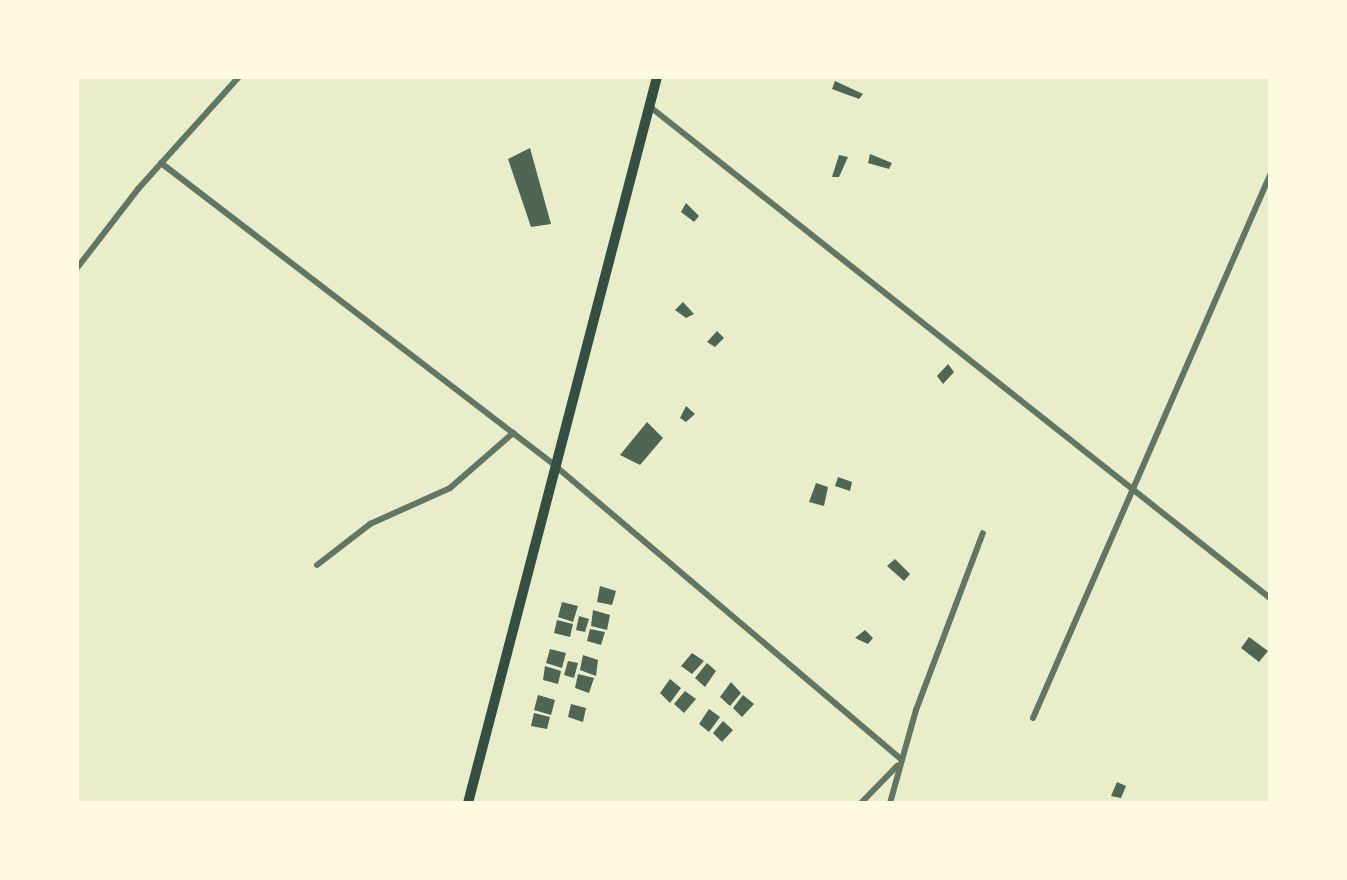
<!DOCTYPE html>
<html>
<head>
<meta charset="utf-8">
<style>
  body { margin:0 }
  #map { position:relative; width:1347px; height:880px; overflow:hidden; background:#e9edc9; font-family:"PT Serif",serif }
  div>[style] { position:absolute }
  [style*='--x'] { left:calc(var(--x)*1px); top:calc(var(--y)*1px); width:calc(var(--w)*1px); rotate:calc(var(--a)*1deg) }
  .building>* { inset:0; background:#4f6655 }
  .minor>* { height:6px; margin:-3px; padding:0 3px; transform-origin:3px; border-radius:3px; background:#617663 }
  .primary>* { height:10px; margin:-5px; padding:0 5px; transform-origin:5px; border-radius:5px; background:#344e41 }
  span { translate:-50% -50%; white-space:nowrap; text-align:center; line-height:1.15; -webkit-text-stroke:5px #fefae0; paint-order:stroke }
  .frame { position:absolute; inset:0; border:79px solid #fefae0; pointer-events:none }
</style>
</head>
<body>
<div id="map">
  <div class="building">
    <i style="clip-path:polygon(835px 81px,863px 94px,859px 99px,832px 89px)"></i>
    <i style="clip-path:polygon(530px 148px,551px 224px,531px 227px,508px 159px)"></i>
    <i style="clip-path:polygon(870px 154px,892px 163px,889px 169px,868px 163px)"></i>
    <i style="clip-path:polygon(839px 155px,848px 157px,839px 177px,832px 177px)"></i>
    <i style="clip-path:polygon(686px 203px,699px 216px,694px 222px,681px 212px)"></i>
    <i style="clip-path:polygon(683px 302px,694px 314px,686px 318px,675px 310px)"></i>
    <i style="clip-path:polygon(717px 331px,724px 338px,715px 347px,707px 342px)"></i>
    <i style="clip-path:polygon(948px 364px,954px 372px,943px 384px,937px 376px)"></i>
    <i style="clip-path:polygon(686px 406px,695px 414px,686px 422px,680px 418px)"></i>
    <i style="clip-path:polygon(647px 422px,663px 438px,640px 465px,620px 455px)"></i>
    <i style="clip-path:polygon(838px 477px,852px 482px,850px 491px,835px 486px)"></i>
    <i style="clip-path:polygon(816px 483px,828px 487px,824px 506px,809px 502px)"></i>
    <i style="clip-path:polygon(895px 559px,910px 574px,904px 581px,887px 566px)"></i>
    <i style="clip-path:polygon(600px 586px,616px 591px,612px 605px,597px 602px)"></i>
    <i style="clip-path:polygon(562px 602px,578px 606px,573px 622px,558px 617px)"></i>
    <i style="clip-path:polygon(593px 610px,610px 615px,607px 630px,591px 626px)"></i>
    <i style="clip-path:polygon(579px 616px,589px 619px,585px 632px,576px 630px)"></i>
    <i style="clip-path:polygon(557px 620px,573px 624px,570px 637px,554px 633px)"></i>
    <i style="clip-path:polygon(590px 629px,605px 632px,601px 645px,587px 641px)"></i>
    <i style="clip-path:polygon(865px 630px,873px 638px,868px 644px,855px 638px)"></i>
    <i style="clip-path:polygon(1249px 637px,1268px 651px,1259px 662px,1241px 648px)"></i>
    <i style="clip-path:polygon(550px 649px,566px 653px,562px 668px,546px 663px)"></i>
    <i style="clip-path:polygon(692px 653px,704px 661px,692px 674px,681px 666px)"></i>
    <i style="clip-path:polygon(583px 655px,598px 660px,596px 676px,580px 670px)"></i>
    <i style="clip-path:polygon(568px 661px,578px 663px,574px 678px,564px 675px)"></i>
    <i style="clip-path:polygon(707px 663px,716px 671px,705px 687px,695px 678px)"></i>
    <i style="clip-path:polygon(545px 666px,561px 671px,558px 684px,543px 680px)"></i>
    <i style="clip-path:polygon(578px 674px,594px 678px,589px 693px,575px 688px)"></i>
    <i style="clip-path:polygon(670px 679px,681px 688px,670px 703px,660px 693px)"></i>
    <i style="clip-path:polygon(731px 682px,741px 693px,730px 706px,720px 697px)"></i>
    <i style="clip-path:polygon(685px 691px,696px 699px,684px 713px,674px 704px)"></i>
    <i style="clip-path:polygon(538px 695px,555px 700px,551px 715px,534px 710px)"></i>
    <i style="clip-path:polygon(743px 695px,754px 704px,742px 717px,733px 708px)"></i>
    <i style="clip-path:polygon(571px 704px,586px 708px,583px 722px,568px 717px)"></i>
    <i style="clip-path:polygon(709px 709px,720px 717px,709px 732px,699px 724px)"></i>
    <i style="clip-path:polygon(534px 713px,550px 717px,547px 729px,531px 726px)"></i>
    <i style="clip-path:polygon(723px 721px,733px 730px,722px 742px,713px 733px)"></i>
    <i style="clip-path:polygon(1117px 782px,1126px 786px,1121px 798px,1111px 796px)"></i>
  </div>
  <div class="minor">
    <i style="--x:649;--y:106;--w:792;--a:38.39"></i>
    <i style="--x:161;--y:163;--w:494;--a:37.5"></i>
    <i style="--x:553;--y:464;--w:455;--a:40.3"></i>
    <i style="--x:77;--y:268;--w:100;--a:-52.3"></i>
    <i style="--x:138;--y:189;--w:151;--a:-48"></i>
    <i style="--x:317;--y:565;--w:67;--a:-37.7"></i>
    <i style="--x:370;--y:524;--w:88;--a:-24.2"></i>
    <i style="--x:450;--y:488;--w:84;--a:-41.1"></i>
    <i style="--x:1033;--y:718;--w:592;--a:-66.42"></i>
    <i style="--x:861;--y:803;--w:52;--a:-45.8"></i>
    <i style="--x:890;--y:803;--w:97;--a:-74.4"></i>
    <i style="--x:916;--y:710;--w:189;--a:-69.3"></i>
  </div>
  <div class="primary">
    <i style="--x:468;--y:803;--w:750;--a:-75.41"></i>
  </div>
  <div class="frame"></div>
</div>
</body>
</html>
